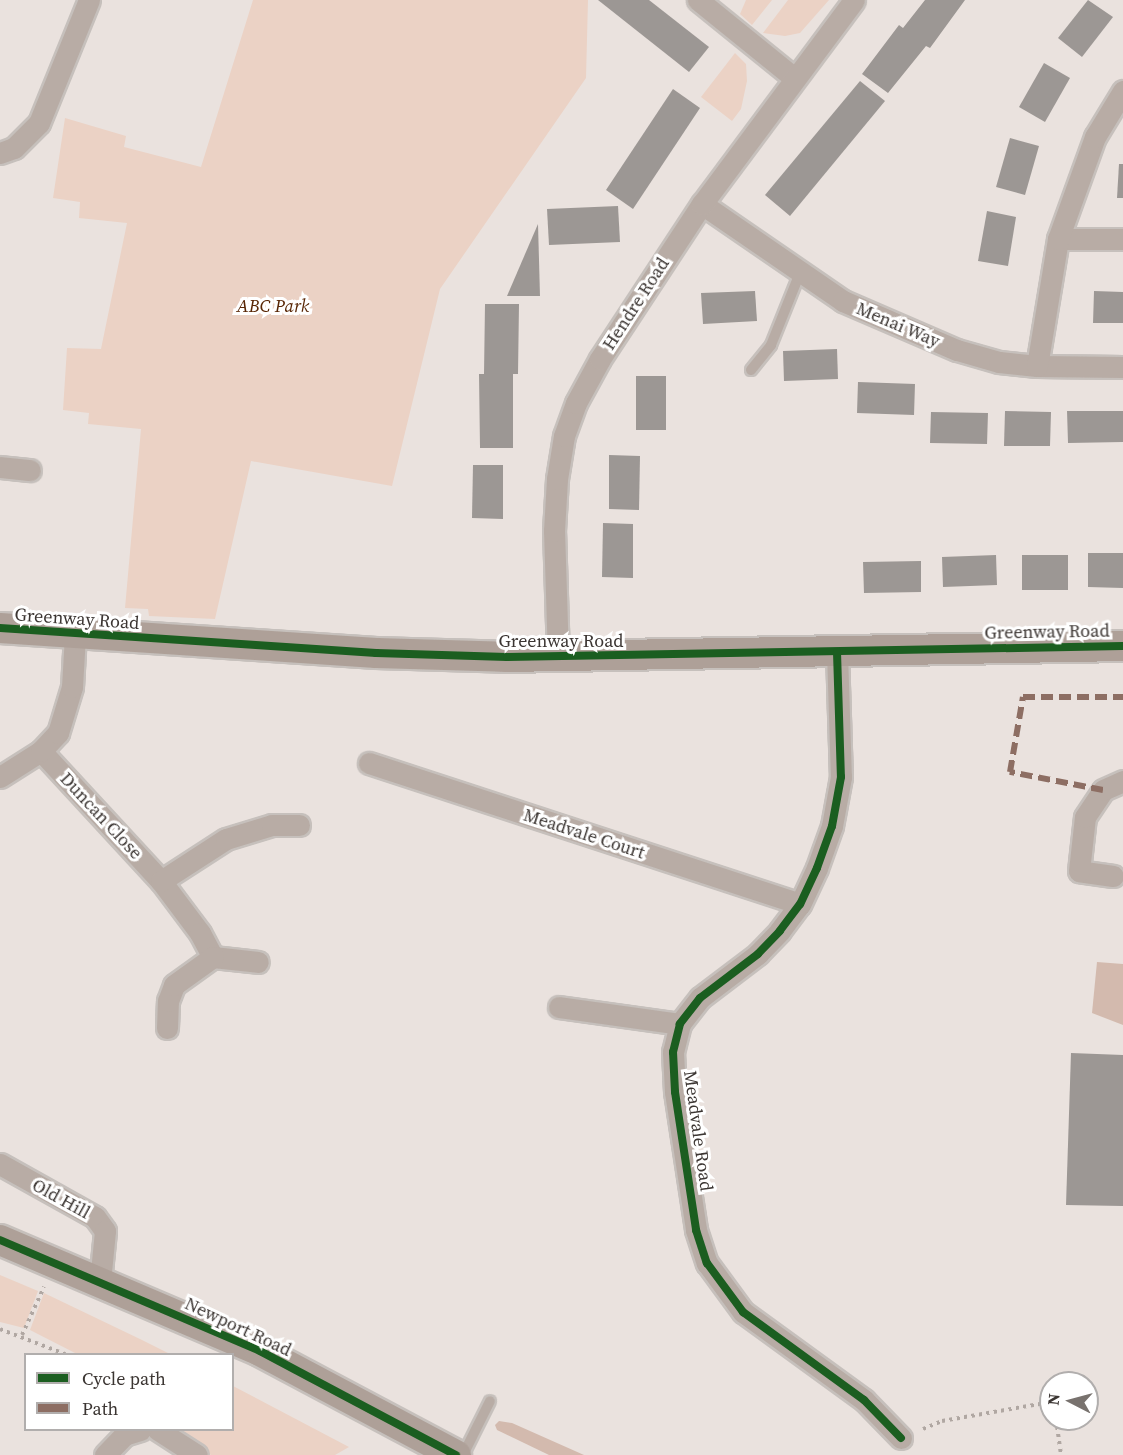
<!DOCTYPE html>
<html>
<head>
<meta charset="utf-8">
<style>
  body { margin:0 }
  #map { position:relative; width:1123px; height:1455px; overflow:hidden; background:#eae2de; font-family:"Source Serif 4",serif }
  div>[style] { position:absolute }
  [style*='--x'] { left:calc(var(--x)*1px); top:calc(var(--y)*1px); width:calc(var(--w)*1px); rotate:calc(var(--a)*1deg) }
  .green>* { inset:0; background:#ebd2c5 }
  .forest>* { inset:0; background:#d3baae }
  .building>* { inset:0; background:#9c9794 }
  .path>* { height:4px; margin-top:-2px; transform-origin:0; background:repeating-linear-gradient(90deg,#b0a7a2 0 3px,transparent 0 7.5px) }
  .roads { filter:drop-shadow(2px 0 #c6c0bc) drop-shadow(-2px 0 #c6c0bc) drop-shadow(0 2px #c6c0bc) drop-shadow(0 -2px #c6c0bc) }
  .lane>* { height:10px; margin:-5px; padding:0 5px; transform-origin:5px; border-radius:5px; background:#b8aca5 }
  .street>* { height:21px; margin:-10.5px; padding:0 10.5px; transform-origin:10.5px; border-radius:10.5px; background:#b8aca5 }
  .secondary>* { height:30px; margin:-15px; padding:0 15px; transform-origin:15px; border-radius:15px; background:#aea098 }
  .quiet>* { height:6px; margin-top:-3px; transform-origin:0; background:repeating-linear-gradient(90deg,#8d6e63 0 12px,transparent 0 18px) }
  .cycleway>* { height:8px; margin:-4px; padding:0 4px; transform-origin:4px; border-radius:4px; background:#1b5e20 }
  span { translate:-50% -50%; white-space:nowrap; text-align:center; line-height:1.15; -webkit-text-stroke:6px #fff; paint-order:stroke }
  .street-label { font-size:18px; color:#3b3532 }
  .park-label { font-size:18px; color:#582605; font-style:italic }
  .legend { position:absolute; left:24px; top:1353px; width:210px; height:78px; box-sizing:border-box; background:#fff; border:2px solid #b1aead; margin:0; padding:8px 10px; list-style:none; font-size:18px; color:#3b3532 }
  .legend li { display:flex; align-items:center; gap:12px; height:30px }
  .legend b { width:30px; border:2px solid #b1aead }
  .north { position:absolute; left:1039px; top:1371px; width:60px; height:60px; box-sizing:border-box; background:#fff; border:2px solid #b1aead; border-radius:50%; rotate:276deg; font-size:16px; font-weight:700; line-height:24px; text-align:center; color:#3b3532 }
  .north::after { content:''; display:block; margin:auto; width:21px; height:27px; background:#78726e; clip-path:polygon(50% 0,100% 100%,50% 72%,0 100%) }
</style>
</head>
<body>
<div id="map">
  <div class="green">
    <i style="clip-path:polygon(253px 0,588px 0,586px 78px,440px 289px,392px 486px,251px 461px,215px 619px,149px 616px,148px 609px,125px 608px,141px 429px,88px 424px,89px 413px,63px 410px,67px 348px,101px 349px,127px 223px,79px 218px,80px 202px,53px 198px,65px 118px,126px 136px,124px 147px,201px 167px)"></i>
    <i style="clip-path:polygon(746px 0,772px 0,752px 25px,740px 14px)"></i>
    <i style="clip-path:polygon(788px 0,829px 0,800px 33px,785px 36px,763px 33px)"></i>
    <i style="clip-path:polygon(735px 53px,746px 64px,747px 81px,741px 109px,732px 121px,701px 97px)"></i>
    <i style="clip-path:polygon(0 1275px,38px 1291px,24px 1328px,0 1322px)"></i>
    <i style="clip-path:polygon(44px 1293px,142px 1340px,170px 1354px,77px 1354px,30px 1330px)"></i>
    <i style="clip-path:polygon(233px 1386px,349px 1447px,335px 1455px,211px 1455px,174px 1430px,232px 1430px)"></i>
  </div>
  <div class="forest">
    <i style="clip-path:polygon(1097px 962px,1123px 964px,1123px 1025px,1092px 1013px)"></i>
    <i style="clip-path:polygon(499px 1421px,512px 1423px,584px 1455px,549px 1455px,497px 1430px,495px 1425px)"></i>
  </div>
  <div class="building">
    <i style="clip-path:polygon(598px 0,649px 0,709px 47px,689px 72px)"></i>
    <i style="clip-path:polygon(925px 0,965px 0,930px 48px,926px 46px,888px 93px,862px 74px,899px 25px,903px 28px)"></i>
    <i style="clip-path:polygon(1088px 0,1113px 17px,1082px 57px,1058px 38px)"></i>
    <i style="clip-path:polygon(1044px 63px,1070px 78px,1045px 122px,1019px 107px)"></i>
    <i style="clip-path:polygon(860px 81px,885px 101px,790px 216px,765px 195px)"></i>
    <i style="clip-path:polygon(673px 89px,700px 108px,633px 209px,606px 190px)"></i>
    <i style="clip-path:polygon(1010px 138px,1039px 146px,1025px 195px,996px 187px)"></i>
    <i style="clip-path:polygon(1119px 164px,1123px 164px,1123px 198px,1117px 198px)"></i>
    <i style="clip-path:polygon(618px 206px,620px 242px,549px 245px,547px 209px)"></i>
    <i style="clip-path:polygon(987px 211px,1016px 217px,1008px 266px,978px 261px)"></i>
    <i style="clip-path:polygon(538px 224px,540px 296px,507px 296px)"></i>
    <i style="clip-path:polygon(755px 291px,757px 321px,703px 324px,701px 293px)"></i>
    <i style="clip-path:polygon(1094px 291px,1123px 292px,1123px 323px,1093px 323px)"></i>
    <i style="clip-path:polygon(485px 304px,519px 304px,518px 374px,513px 374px,513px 448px,480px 448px,479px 374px,484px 374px)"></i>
    <i style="clip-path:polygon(837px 349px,838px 379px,784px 381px,783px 351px)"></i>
    <i style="clip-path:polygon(636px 376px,666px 376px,666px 430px,636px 430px)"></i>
    <i style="clip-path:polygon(858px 382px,915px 384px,914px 415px,857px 413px)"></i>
    <i style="clip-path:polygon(1005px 411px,1051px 412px,1050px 446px,1004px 446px)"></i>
    <i style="clip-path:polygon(1067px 411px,1123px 411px,1123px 442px,1068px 443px)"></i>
    <i style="clip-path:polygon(931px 412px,988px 413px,987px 444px,930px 443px)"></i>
    <i style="clip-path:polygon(609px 455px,640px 456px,639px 510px,609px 509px)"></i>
    <i style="clip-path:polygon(473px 465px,503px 465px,503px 519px,472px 518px)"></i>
    <i style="clip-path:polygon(603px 523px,633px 524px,633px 578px,602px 577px)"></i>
    <i style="clip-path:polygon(1088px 553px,1123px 553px,1123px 588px,1088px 587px)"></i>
    <i style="clip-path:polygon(996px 555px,997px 585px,943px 587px,942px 557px)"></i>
    <i style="clip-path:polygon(1022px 555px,1068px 555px,1068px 590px,1022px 590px)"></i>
    <i style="clip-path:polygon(921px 561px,921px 592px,864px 593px,863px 562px)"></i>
    <i style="clip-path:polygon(1071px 1053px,1123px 1055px,1123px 1206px,1066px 1205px)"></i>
  </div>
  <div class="path">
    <i style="--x:0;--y:1329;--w:70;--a:21"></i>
    <i style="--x:22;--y:1335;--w:53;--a:-65.4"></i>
    <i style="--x:1056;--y:1419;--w:36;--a:82"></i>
    <i style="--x:923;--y:1429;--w:21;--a:-23"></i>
    <i style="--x:942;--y:1421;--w:111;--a:-9.9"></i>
  </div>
  <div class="roads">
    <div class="lane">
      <i style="--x:751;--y:370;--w:32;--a:-51"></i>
      <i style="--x:771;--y:345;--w:78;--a:-68.1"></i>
      <i style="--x:463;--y:1455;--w:60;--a:-63.4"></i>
    </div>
    <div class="street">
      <i style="--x:698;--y:0;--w:122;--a:39"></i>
      <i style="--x:0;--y:153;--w:15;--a:-20"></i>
      <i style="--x:14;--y:148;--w:35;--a:-45"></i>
      <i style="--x:39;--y:123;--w:133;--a:-67.9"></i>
      <i style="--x:702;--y:204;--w:171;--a:34.5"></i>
      <i style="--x:843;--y:301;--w:124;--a:23.3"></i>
      <i style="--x:957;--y:350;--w:44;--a:15.9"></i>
      <i style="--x:999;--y:362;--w:38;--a:6"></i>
      <i style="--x:1037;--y:366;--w:86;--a:0.7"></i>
      <i style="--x:1058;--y:239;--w:65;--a:0"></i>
      <i style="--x:1037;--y:366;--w:129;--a:-80.6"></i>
      <i style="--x:1058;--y:239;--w:109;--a:-70.1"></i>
      <i style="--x:1095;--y:137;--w:54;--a:-58.7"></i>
      <i style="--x:0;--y:467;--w:30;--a:6"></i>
      <i style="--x:837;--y:652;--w:125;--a:88.2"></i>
      <i style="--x:841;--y:777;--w:50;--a:100.4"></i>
      <i style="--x:832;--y:826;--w:45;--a:109.7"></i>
      <i style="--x:817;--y:868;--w:40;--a:115"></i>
      <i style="--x:800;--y:904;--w:34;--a:127"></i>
      <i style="--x:780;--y:931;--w:32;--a:134"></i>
      <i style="--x:758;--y:954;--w:73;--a:142.8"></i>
      <i style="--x:700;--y:998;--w:33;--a:128"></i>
      <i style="--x:680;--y:1024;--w:29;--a:104"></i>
      <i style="--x:673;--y:1052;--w:40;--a:87.1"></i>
      <i style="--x:675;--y:1092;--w:140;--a:81.3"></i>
      <i style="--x:696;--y:1230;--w:35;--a:72"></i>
      <i style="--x:707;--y:1263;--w:61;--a:53.7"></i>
      <i style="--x:743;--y:1312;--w:150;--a:36"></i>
      <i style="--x:864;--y:1400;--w:53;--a:45.8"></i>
      <i style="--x:558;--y:657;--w:126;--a:-91.8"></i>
      <i style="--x:554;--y:531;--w:52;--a:-86.7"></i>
      <i style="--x:557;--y:479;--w:44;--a:-80.8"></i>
      <i style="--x:564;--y:436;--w:35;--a:-70"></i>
      <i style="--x:576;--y:403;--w:50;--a:-61.4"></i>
      <i style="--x:600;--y:359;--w:186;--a:-56.7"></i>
      <i style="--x:702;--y:204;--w:254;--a:-53.3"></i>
      <i style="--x:41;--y:751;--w:177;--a:47.3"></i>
      <i style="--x:161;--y:881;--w:65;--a:53.1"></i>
      <i style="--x:200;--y:933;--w:27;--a:62"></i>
      <i style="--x:213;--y:957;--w:45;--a:6.3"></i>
      <i style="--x:369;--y:763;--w:453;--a:18.1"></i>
      <i style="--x:0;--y:777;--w:49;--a:-32.4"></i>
      <i style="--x:41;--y:751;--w:25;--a:-47"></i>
      <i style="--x:58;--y:733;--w:48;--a:-73.1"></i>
      <i style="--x:72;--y:687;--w:52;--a:-86.7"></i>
      <i style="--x:1113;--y:876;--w:34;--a:-172"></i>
      <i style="--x:1079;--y:871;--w:54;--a:-83.7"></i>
      <i style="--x:1085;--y:817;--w:32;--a:-56"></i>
      <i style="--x:1103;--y:790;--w:22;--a:-24"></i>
      <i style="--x:161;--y:881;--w:77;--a:-32.9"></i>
      <i style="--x:226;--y:839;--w:48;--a:-16.9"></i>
      <i style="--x:272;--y:825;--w:27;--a:0"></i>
      <i style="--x:559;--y:1007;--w:122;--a:8"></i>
      <i style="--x:167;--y:1028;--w:27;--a:-88"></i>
      <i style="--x:168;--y:1001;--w:17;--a:-69"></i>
      <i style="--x:174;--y:985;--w:48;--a:-35.7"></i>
      <i style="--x:0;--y:1164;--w:109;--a:29.2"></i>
      <i style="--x:95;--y:1217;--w:17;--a:54"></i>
      <i style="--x:105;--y:1231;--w:51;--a:95.6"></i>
      <i style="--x:158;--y:1430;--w:46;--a:32.7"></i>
      <i style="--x:105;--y:1455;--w:28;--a:-46"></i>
      <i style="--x:124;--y:1435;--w:17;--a:-17"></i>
    </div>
    <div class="secondary">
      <i style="--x:0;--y:628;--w:377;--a:3.8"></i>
      <i style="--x:376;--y:653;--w:131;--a:1.7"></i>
      <i style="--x:507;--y:657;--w:616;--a:-1.02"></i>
      <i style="--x:0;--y:1240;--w:283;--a:23.1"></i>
      <i style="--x:260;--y:1351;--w:222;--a:28"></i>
    </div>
  </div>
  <div class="quiet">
    <i style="--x:1103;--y:790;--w:95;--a:-169"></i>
    <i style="--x:1010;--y:772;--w:76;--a:-80.2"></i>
    <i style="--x:1023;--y:697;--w:100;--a:0"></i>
  </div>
  <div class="cycleway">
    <i style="--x:0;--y:628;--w:377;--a:3.8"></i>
    <i style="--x:376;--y:653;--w:131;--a:1.7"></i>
    <i style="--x:507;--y:657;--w:616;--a:-1.02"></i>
    <i style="--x:837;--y:652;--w:125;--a:88.2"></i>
    <i style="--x:841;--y:777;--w:50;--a:100.4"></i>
    <i style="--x:832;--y:826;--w:45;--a:109.7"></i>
    <i style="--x:817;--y:868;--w:40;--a:115"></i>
    <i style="--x:800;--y:904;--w:34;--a:127"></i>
    <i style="--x:780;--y:931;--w:32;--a:134"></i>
    <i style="--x:758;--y:954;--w:73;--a:142.8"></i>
    <i style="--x:700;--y:998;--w:33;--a:128"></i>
    <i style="--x:680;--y:1024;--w:29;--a:104"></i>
    <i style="--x:673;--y:1052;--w:40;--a:87.1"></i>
    <i style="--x:675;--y:1092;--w:140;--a:81.3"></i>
    <i style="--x:696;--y:1230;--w:35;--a:72"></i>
    <i style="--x:707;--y:1263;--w:61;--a:53.7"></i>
    <i style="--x:743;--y:1312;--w:150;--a:36"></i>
    <i style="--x:864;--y:1400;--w:53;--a:45.8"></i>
    <i style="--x:0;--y:1240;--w:283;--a:23.1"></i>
    <i style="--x:260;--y:1351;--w:222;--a:28"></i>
  </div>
  <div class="street-label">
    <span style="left:636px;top:304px;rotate:-57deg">Hendre Road</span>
    <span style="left:898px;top:325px;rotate:23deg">Menai Way</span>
    <span style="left:77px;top:619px;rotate:4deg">Greenway Road</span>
    <span style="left:1047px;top:632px;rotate:-1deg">Greenway Road</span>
    <span style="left:561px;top:641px">Greenway Road</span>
    <span style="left:101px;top:816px;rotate:47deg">Duncan Close</span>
    <span style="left:584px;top:834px;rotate:18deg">Meadvale Court</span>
    <span style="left:698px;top:1131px;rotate:82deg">Meadvale Road</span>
    <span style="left:61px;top:1199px;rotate:29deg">Old Hill</span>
    <span style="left:238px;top:1327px;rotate:25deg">Newport Road</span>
  </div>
  <div class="park-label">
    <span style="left:273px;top:306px">ABC Park</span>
  </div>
  <ul class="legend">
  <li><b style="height:8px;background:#1b5e20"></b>Cycle path</li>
  <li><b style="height:8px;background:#8d6e63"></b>Path</li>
  </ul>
  <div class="north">N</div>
</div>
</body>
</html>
